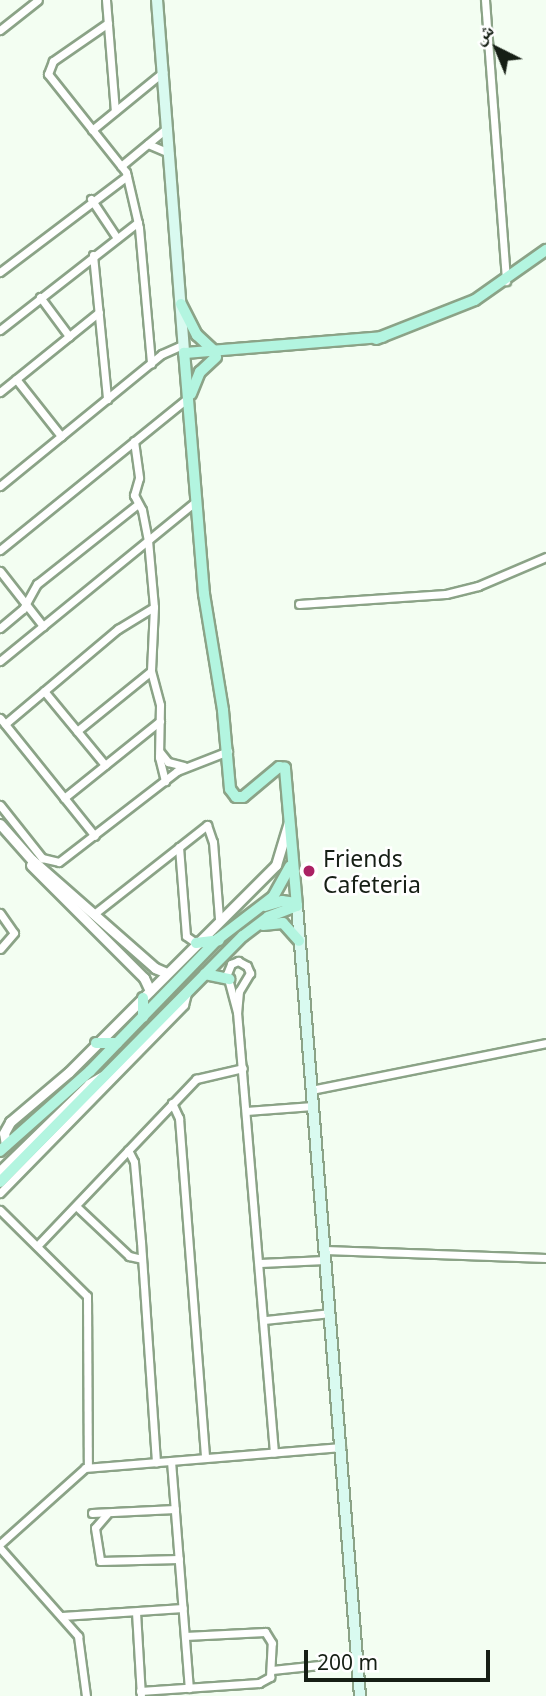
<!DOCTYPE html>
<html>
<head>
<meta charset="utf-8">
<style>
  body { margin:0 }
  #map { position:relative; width:546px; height:1696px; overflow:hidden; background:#f3fef2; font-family:"Noto Sans","Noto Naskh Arabic",sans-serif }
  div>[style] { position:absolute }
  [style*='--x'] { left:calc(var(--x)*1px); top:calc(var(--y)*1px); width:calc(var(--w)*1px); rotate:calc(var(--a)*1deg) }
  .roads { filter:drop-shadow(2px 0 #8ba387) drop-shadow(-2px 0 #8ba387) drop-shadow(0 2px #8ba387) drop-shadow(0 -2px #8ba387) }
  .minor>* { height:7px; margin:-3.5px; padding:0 3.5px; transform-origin:3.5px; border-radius:3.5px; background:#fff }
  .tertiary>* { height:9px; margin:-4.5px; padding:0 4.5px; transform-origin:4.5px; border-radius:4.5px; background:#fff }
  .secondary>* { height:10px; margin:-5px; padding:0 5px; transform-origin:5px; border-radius:5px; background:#d9faf0 }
  .primary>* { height:10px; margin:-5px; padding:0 5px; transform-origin:5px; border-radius:5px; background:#b3f5e0 }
  .dots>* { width:19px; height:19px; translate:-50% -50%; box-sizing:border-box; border:4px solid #fff; border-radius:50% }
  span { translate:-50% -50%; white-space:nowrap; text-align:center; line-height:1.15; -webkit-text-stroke:5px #fff; paint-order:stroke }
  .poi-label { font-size:23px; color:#161f15 }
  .left { translate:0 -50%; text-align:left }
  .north { position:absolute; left:462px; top:14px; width:70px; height:70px; -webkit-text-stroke:5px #fff; paint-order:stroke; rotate:317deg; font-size:19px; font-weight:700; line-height:28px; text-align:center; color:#161f15 }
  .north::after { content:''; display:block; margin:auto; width:24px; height:32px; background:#161f15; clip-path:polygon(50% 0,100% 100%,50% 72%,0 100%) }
  .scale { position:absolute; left:304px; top:1650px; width:186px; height:32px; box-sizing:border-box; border:4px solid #161f15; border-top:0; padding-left:9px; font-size:21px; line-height:24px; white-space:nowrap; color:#161f15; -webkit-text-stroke:5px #fff; paint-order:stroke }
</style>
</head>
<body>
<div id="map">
  <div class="roads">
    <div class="minor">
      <i style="--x:106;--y:0;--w:111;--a:85.4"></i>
      <i style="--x:485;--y:0;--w:282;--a:85.7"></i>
      <i style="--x:108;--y:23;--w:67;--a:145.4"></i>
      <i style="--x:53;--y:61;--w:14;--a:111"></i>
      <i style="--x:48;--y:74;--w:125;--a:51.5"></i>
      <i style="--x:126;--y:172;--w:57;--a:76.9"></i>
      <i style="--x:139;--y:228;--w:136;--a:84.9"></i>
      <i style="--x:0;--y:30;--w:48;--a:-38.3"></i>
      <i style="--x:92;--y:130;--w:92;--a:-39.2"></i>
      <i style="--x:148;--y:144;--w:23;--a:23"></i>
      <i style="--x:121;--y:166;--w:60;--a:-39.6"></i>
      <i style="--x:91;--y:199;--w:47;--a:56.3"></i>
      <i style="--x:93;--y:255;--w:145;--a:84.4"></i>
      <i style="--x:0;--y:272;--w:159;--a:-37.1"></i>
      <i style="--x:40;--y:297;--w:49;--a:53.4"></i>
      <i style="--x:0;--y:330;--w:175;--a:-38"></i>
      <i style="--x:16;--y:379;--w:73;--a:51.7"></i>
      <i style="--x:0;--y:392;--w:127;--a:-38.9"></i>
      <i style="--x:134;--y:441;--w:37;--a:82"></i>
      <i style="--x:139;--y:478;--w:18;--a:106"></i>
      <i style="--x:134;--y:495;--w:17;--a:62"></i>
      <i style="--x:142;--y:510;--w:31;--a:79"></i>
      <i style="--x:148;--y:540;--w:67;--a:84.9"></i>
      <i style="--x:154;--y:607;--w:64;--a:92.7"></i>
      <i style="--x:151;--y:671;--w:35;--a:75"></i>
      <i style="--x:160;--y:705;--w:52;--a:91.1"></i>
      <i style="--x:159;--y:757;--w:25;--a:76"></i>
      <i style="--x:0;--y:486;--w:209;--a:-39.2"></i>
      <i style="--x:162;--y:354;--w:24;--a:-24"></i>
      <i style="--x:0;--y:550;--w:242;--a:-39"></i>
      <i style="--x:0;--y:571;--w:70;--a:52"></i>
      <i style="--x:299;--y:604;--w:147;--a:-3.9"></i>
      <i style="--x:446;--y:594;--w:33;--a:-14"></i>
      <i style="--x:478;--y:586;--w:74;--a:-23.1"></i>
      <i style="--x:0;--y:628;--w:30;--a:-40"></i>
      <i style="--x:23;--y:609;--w:29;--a:-61"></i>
      <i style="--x:37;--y:584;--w:129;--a:-38.4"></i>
      <i style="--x:0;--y:661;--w:253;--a:-39.2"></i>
      <i style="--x:44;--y:691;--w:96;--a:50.5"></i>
      <i style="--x:0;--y:718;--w:151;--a:51.2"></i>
      <i style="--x:5;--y:724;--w:148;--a:-40.1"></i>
      <i style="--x:118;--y:629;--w:42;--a:-31.4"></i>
      <i style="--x:77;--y:731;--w:95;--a:-39"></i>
      <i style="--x:160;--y:752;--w:13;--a:51"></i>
      <i style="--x:168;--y:762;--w:16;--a:14"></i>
      <i style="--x:64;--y:798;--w:123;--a:-38.7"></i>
      <i style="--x:0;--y:805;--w:68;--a:51.6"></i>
      <i style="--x:42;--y:858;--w:17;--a:13"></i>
      <i style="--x:59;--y:862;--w:149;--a:-37.6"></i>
      <i style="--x:177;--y:771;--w:55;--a:-21.4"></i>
      <i style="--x:179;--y:847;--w:89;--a:85.5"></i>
      <i style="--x:186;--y:936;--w:12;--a:35"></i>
      <i style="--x:0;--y:913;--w:24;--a:55"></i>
      <i style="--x:14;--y:933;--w:21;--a:131"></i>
      <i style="--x:94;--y:914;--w:144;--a:-38.2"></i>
      <i style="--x:207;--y:825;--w:18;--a:71"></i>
      <i style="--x:213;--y:842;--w:77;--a:85.5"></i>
      <i style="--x:238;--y:961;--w:10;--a:29"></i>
      <i style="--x:247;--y:966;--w:8;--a:67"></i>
      <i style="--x:250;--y:973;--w:21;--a:121"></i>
      <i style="--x:239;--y:991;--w:21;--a:95"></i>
      <i style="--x:237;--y:1012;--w:39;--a:-105"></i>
      <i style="--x:227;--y:974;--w:11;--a:-68"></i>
      <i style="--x:231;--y:964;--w:8;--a:-23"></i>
      <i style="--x:237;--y:1012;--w:442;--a:85.2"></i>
      <i style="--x:311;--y:1090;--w:240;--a:-11.3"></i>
      <i style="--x:172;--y:1103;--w:17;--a:65"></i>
      <i style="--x:179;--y:1118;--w:341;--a:85.6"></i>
      <i style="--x:246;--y:1111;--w:67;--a:-4.3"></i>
      <i style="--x:128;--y:1150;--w:13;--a:63"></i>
      <i style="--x:134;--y:1162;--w:80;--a:85"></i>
      <i style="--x:141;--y:1242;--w:221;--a:86.1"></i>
      <i style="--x:0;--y:1193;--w:263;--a:-45.6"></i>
      <i style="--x:184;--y:1005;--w:12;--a:-76"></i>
      <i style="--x:76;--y:1206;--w:73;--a:43.3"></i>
      <i style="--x:129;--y:1256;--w:13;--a:13"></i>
      <i style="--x:0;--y:1210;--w:122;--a:44.7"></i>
      <i style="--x:87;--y:1296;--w:171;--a:89.7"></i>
      <i style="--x:37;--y:1246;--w:231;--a:-46.4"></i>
      <i style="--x:196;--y:1079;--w:48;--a:-13.2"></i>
      <i style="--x:325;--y:1250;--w:221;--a:2.1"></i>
      <i style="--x:260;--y:1263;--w:65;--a:-2.6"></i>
      <i style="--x:265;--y:1320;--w:65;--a:-6.1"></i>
      <i style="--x:171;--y:1461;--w:228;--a:85.5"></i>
      <i style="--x:92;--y:1513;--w:83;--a:-2.8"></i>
      <i style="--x:107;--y:1514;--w:18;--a:131"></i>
      <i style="--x:95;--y:1528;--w:33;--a:81"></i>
      <i style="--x:100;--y:1561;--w:79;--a:-1.5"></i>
      <i style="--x:0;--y:1544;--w:114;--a:-41.8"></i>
      <i style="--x:85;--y:1468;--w:257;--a:-4.7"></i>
      <i style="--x:0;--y:1548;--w:118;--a:48.4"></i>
      <i style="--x:78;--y:1636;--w:61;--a:82.4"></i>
      <i style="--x:136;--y:1612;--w:83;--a:86.6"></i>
      <i style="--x:62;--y:1616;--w:121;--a:-3.8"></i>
      <i style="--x:272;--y:1670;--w:86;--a:-6"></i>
      <i style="--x:140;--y:1691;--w:119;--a:-3.8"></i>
      <i style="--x:259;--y:1683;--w:13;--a:-29"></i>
      <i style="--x:270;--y:1677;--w:34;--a:-87"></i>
      <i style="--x:272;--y:1643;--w:13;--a:-122"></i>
      <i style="--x:265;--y:1632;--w:80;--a:177.1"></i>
    </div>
    <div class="tertiary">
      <i style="--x:0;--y:824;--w:48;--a:48.4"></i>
      <i style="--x:32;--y:860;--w:164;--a:41.3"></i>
      <i style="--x:155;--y:968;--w:13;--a:23"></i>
      <i style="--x:31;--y:865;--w:160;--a:45"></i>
      <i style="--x:144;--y:978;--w:14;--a:65"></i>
      <i style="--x:6;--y:1145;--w:12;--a:-99"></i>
      <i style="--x:4;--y:1133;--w:13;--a:-61"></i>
      <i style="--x:10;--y:1122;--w:77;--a:-40.3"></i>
      <i style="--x:69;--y:1072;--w:293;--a:-45"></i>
      <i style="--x:276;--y:865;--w:45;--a:-73.2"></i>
      <i style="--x:0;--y:1171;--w:124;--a:-44.3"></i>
      <i style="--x:89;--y:1084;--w:16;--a:-30"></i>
    </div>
    <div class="secondary">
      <i style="--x:157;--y:0;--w:354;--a:85.6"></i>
      <i style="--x:297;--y:906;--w:793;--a:85.44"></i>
    </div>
    <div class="primary">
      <i style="--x:181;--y:304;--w:35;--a:63"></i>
      <i style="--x:197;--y:335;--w:22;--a:43"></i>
      <i style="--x:376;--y:339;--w:106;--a:-21.5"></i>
      <i style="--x:475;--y:300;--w:87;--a:-35.2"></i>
      <i style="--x:191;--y:394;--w:24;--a:-68"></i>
      <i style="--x:200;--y:372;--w:22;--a:-43"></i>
      <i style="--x:265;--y:906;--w:18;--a:-16"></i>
      <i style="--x:282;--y:901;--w:14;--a:8"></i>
      <i style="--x:263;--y:925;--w:20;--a:-6"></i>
      <i style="--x:283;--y:923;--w:24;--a:48"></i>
      <i style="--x:196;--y:943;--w:23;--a:-7"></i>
      <i style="--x:205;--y:974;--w:25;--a:12"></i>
      <i style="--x:143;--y:998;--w:19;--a:90"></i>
      <i style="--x:96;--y:1043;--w:21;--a:0"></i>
      <i style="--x:0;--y:1151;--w:120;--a:-41.6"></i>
      <i style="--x:90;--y:1071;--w:184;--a:-45.9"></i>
      <i style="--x:218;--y:939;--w:69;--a:-37.4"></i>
      <i style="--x:273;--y:897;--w:35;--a:-61"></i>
      <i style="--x:0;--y:1182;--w:346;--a:-45.4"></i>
      <i style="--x:243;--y:936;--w:31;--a:-37"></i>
      <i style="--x:268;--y:917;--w:31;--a:-21"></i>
      <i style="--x:297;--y:906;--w:139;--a:-95"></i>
      <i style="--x:285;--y:768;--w:6;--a:-171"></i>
      <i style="--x:279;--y:767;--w:47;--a:140.2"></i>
      <i style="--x:243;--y:797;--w:7;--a:180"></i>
      <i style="--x:236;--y:797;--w:10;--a:-127"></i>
      <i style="--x:230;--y:789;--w:79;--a:-95.1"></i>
      <i style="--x:223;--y:710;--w:118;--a:-99.3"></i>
      <i style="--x:204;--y:594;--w:242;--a:-94.7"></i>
      <i style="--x:184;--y:353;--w:199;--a:-4.6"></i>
    </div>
  </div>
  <div class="dots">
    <i style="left:309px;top:871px;background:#ab2164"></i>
  </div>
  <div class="poi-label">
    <span class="left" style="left:323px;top:871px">Friends<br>Cafeteria</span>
  </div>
  <div class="north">ش</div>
  <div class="scale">200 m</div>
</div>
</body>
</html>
